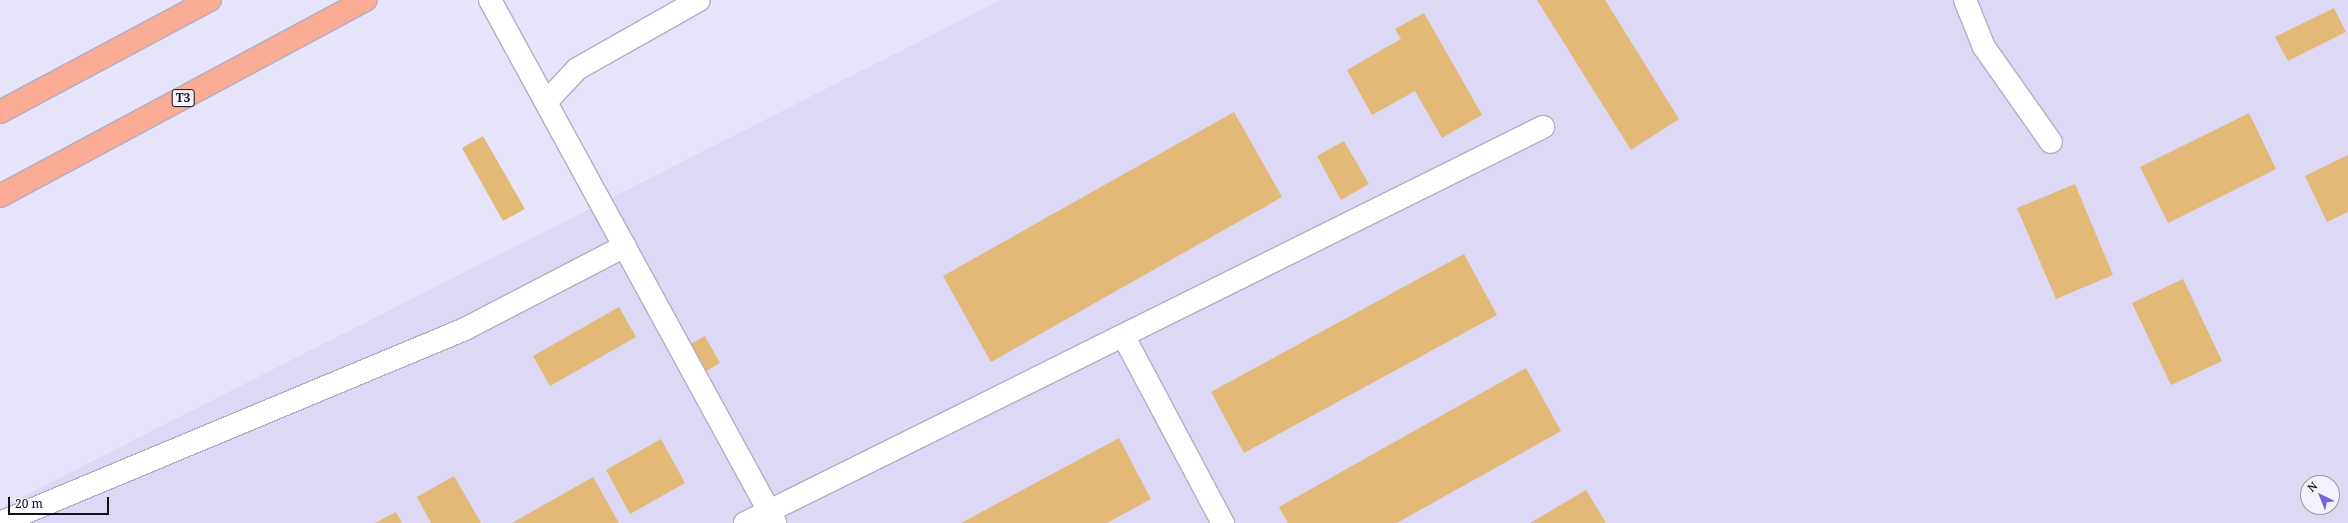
<!DOCTYPE html>
<html>
<head>
<meta charset="utf-8">
<style>
  body { margin:0 }
  #map { position:relative; width:2348px; height:523px; overflow:hidden; background:#e7e3fa; font-family:"Noto Serif",serif }
  div>[style] { position:absolute }
  [style*='--x'] { left:calc(var(--x)*1px); top:calc(var(--y)*1px); width:calc(var(--w)*1px); rotate:calc(var(--a)*1deg) }
  .built>* { inset:0; background:#ded8f7 }
  .building>* { inset:0; background:#e2b977 }
  .roads { filter:drop-shadow(1px 0 #b2adc4) drop-shadow(-1px 0 #b2adc4) drop-shadow(0 1px #b2adc4) drop-shadow(0 -1px #b2adc4) }
  .minor>* { height:22px; margin:-11px; padding:0 11px; transform-origin:11px; border-radius:11px; background:#fff }
  .highway>* { height:22px; margin:-11px; padding:0 11px; transform-origin:11px; border-radius:11px; background:#faad94 }
  span { translate:-50% -50%; white-space:nowrap; text-align:center; line-height:1.15; -webkit-text-stroke:3.5px #f4f2fc; paint-order:stroke }
  .shield-label span { padding:1px 3px; background:#f4f2fc; border:1px solid; border-radius:3px; -webkit-text-stroke-width:0 }
  .shield-label { font-size:12px; color:#121018; font-weight:700 }
  .north { position:absolute; left:2300px; top:475px; width:40px; height:40px; box-sizing:border-box; background:#f4f2fc; border:1px solid #9a98a1; border-radius:50%; rotate:317deg; font-size:11px; font-weight:700; line-height:16px; text-align:center; color:#121018 }
  .north::after { content:''; display:block; margin:auto; width:14px; height:18px; background:#7763de; clip-path:polygon(50% 0,100% 100%,50% 72%,0 100%) }
  .scale { position:absolute; left:8px; top:497px; width:101px; height:18px; box-sizing:border-box; border:2px solid #121018; border-top:0; padding-left:5px; font-size:12px; line-height:14px; white-space:nowrap; color:#121018; -webkit-text-stroke:3px #f4f2fc; paint-order:stroke }
</style>
</head>
<body>
<div id="map">
  <div class="built">
    <i style="clip-path:polygon(evenodd,1001px 0,2348px 0,2348px 523px,0 523px,0 508px,1001px 0,2308px 483px,2332px 483px,2332px 507px,2308px 507px,2308px 483px)"></i>
  </div>
  <div class="building">
    <i style="clip-path:polygon(1537px 0,1605px 0,1679px 119px,1631px 150px)"></i>
    <i style="clip-path:polygon(2334px 8px,2346px 32px,2288px 61px,2275px 37px)"></i>
    <i style="clip-path:polygon(1424px 13px,1482px 115px,1442px 138px,1415px 91px,1372px 115px,1347px 70px,1401px 39px,1395px 29px)"></i>
    <i style="clip-path:polygon(1234px 112px,1282px 197px,991px 362px,943px 276px)"></i>
    <i style="clip-path:polygon(2249px 113px,2276px 169px,2168px 223px,2140px 167px)"></i>
    <i style="clip-path:polygon(483px 136px,525px 209px,503px 221px,462px 148px)"></i>
    <i style="clip-path:polygon(1344px 141px,1369px 184px,1341px 200px,1317px 156px)"></i>
    <i style="clip-path:polygon(2348px 155px,2348px 212px,2327px 222px,2305px 176px)"></i>
    <i style="clip-path:polygon(2075px 184px,2113px 275px,2056px 299px,2017px 208px)"></i>
    <i style="clip-path:polygon(1464px 254px,1497px 315px,1244px 453px,1211px 392px)"></i>
    <i style="clip-path:polygon(2183px 279px,2222px 361px,2171px 385px,2132px 303px)"></i>
    <i style="clip-path:polygon(619px 307px,636px 337px,550px 386px,533px 356px)"></i>
    <i style="clip-path:polygon(705px 336px,720px 363px,691px 380px,675px 353px)"></i>
    <i style="clip-path:polygon(1526px 368px,1561px 431px,1397px 523px,1288px 523px,1279px 507px)"></i>
    <i style="clip-path:polygon(1119px 438px,1151px 499px,1107px 523px,961px 523px)"></i>
    <i style="clip-path:polygon(661px 439px,685px 483px,630px 514px,606px 470px)"></i>
    <i style="clip-path:polygon(454px 476px,481px 523px,431px 523px,417px 497px)"></i>
    <i style="clip-path:polygon(593px 477px,619px 523px,512px 523px)"></i>
    <i style="clip-path:polygon(1586px 490px,1606px 523px,1530px 523px)"></i>
    <i style="clip-path:polygon(396px 512px,402px 523px,375px 523px)"></i>
  </div>
  <div class="roads">
    <div class="minor">
      <i style="--x:490;--y:0;--w:595;--a:61.37"></i>
      <i style="--x:1965;--y:0;--w:51;--a:68"></i>
      <i style="--x:1984;--y:47;--w:116;--a:54.8"></i>
      <i style="--x:546;--y:102;--w:45;--a:-46.8"></i>
      <i style="--x:577;--y:69;--w:140;--a:-29.5"></i>
      <i style="--x:1124;--y:337;--w:211;--a:62"></i>
      <i style="--x:0;--y:523;--w:504;--a:-22.65"></i>
      <i style="--x:465;--y:329;--w:180;--a:-27.4"></i>
      <i style="--x:745;--y:523;--w:891;--a:-26.39"></i>
    </div>
    <div class="highway">
      <i style="--x:0;--y:112;--w:238;--a:-28.1"></i>
      <i style="--x:0;--y:196;--w:415;--a:-28.2"></i>
    </div>
  </div>
  <div class="shield-label">
    <span style="left:183px;top:98px">T3</span>
  </div>
  <div class="north">N</div>
  <div class="scale">20 m</div>
</div>
</body>
</html>
